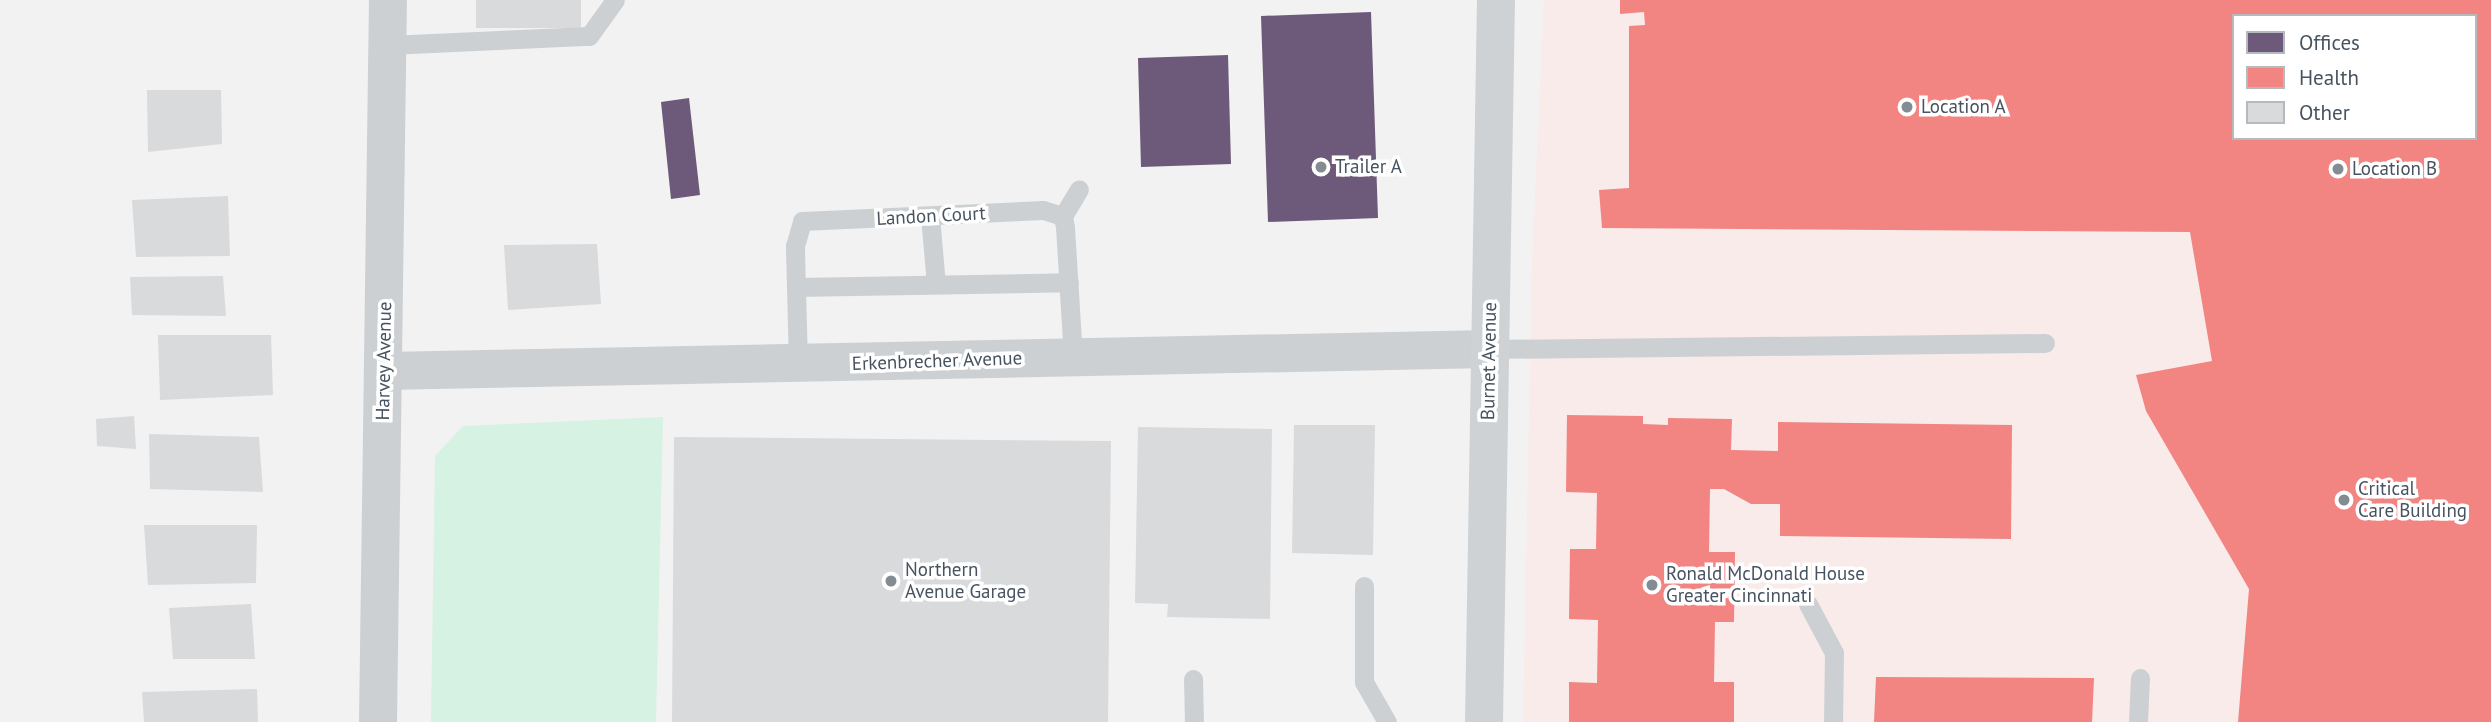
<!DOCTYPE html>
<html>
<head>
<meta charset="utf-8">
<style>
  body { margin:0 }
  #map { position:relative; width:2491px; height:722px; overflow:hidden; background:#f2f2f2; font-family:"PT Sans",sans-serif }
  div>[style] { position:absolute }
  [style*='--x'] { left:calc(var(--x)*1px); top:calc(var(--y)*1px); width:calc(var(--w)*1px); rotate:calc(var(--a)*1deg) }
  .medical>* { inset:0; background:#f8ebe9 }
  .green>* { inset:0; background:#d5f2e2 }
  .offices>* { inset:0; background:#6d597a }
  .health>* { inset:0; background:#f28482 }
  .building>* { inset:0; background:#d9dadc }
  .lane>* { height:19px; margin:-9.5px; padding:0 9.5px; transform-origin:9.5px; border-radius:9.5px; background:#cdd0d3 }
  .street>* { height:38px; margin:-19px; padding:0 19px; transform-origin:19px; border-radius:19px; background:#cdd0d3 }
  .secondary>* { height:38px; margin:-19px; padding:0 19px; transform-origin:19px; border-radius:19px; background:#ced2d5 }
  .dots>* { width:19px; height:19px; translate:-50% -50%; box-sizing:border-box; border:4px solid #fff; border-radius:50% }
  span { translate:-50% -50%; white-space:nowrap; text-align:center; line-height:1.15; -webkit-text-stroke:7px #fff; paint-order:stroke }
  .poi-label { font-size:19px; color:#475360 }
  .left { translate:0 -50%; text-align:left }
  .street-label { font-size:19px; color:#475360 }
  .legend { position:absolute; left:2232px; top:14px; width:245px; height:126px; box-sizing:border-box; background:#fff; border:2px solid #b5babf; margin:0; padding:9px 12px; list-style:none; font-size:21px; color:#475360 }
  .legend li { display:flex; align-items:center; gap:14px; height:35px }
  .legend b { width:35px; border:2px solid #b5babf }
</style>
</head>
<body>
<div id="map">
  <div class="medical">
    <i style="clip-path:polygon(evenodd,1544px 0,2491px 0,2491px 722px,1523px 722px,1532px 263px,1544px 0,2234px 16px,2475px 16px,2475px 138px,2234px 138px,2234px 16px)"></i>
  </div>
  <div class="green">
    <i style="clip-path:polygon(663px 417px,656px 722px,431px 722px,435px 456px,463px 426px)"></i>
  </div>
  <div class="offices">
    <i style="clip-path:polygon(1371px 12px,1378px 218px,1268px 222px,1261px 16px)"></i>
    <i style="clip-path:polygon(1228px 55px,1231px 164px,1141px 167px,1138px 58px)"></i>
    <i style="clip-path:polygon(689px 98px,700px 195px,671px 199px,661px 102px)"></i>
  </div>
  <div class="health">
    <i style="clip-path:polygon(evenodd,1620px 0,2491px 0,2491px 722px,2238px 722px,2249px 589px,2146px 411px,2136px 375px,2212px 361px,2190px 232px,1602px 228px,1599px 190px,1629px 188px,1629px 26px,1645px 25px,1644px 12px,1620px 14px,1620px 0,2234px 16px,2475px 16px,2475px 138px,2234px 138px,2234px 16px)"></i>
    <i style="clip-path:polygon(1567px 415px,1643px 416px,1643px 424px,1668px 425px,1668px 418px,1732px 419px,1731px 450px,1778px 451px,1778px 422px,2012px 425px,2011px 539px,1780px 536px,1780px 504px,1751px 504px,1724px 489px,1710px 489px,1709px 552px,1735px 552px,1734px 622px,1715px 622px,1714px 682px,1734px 682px,1734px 722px,1569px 722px,1569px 682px,1597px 683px,1598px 620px,1569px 619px,1570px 549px,1596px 549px,1597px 493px,1566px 492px)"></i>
    <i style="clip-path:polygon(1876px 677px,2094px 678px,2092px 722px,1874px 722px)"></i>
  </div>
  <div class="building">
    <i style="clip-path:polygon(476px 0,581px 0,581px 28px,476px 28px)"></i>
    <i style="clip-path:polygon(147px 90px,221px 90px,222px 144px,148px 152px)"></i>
    <i style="clip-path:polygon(228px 196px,230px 256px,136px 257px,132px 200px)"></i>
    <i style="clip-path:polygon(597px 244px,601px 304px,508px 310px,504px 245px)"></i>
    <i style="clip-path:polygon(223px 276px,226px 316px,132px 315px,130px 277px)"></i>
    <i style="clip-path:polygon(158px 335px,271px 335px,273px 395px,160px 400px)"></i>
    <i style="clip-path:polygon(134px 416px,136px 449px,97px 446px,96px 419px)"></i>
    <i style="clip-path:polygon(1294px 425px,1375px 425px,1373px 555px,1292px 553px)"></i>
    <i style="clip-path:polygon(1138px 427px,1272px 429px,1270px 619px,1167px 617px,1168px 604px,1135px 603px)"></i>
    <i style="clip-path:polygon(149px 434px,259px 437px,263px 492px,150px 489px)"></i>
    <i style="clip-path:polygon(674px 437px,1111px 441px,1108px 722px,672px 722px)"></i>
    <i style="clip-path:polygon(144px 525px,257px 525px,256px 583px,148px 585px)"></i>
    <i style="clip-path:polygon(251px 604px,255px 659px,173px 659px,169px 608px)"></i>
    <i style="clip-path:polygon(257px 689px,258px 722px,144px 722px,142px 692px)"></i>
  </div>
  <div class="lane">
    <i style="--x:388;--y:45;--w:201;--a:-2.6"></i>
    <i style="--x:589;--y:36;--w:44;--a:-54.2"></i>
    <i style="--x:930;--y:216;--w:68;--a:85"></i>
    <i style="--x:1063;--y:216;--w:31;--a:-59"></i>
    <i style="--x:796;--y:287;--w:273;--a:-1"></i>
    <i style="--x:1489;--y:349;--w:556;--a:-0.62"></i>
    <i style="--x:798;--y:364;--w:118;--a:-91.5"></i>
    <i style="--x:795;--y:246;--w:26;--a:-74"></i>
    <i style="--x:802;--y:221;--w:241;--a:-2.6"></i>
    <i style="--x:1043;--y:210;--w:21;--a:17"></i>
    <i style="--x:1063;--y:216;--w:11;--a:80"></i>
    <i style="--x:1065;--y:227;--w:130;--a:86.5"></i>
    <i style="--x:1364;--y:586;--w:96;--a:90"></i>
    <i style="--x:1364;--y:682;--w:46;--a:60.1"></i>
    <i style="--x:1808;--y:604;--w:55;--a:62"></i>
    <i style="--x:1834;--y:653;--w:69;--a:90.8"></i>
    <i style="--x:1193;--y:679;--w:43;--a:88.7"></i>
    <i style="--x:2138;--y:722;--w:44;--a:-87.4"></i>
  </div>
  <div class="street">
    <i style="--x:385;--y:371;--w:1104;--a:-1.14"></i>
    <i style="--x:378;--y:722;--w:722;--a:-89.21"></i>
  </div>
  <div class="secondary">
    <i style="--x:1484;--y:722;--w:722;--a:-89.05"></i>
  </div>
  <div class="dots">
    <i style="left:1907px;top:107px;background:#838b93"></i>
    <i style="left:1321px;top:167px;background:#838b93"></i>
    <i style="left:2338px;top:169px;background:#838b93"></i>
    <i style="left:2344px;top:500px;background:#838b93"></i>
    <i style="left:891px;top:581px;background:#838b93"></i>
    <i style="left:1652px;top:585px;background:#838b93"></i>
  </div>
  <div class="poi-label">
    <span class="left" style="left:1921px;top:107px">Location A</span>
    <span class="left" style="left:1335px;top:167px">Trailer A</span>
    <span class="left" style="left:2352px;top:169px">Location B</span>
    <span class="left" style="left:2358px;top:500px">Critical<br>Care Building</span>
    <span class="left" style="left:905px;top:581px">Northern<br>Avenue Garage</span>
    <span class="left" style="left:1666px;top:585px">Ronald McDonald House<br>Greater Cincinnati</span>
  </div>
  <div class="street-label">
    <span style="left:931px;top:216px;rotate:-3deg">Landon Court</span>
    <span style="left:384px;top:361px;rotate:-89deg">Harvey Avenue</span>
    <span style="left:937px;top:361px;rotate:-2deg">Erkenbrecher Avenue</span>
    <span style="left:1489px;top:361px;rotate:-89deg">Burnet Avenue</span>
  </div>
  <ul class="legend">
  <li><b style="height:19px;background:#6d597a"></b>Offices</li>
  <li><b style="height:19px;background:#f28482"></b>Health</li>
  <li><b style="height:19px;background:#d9dadc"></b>Other</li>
  </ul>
</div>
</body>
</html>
